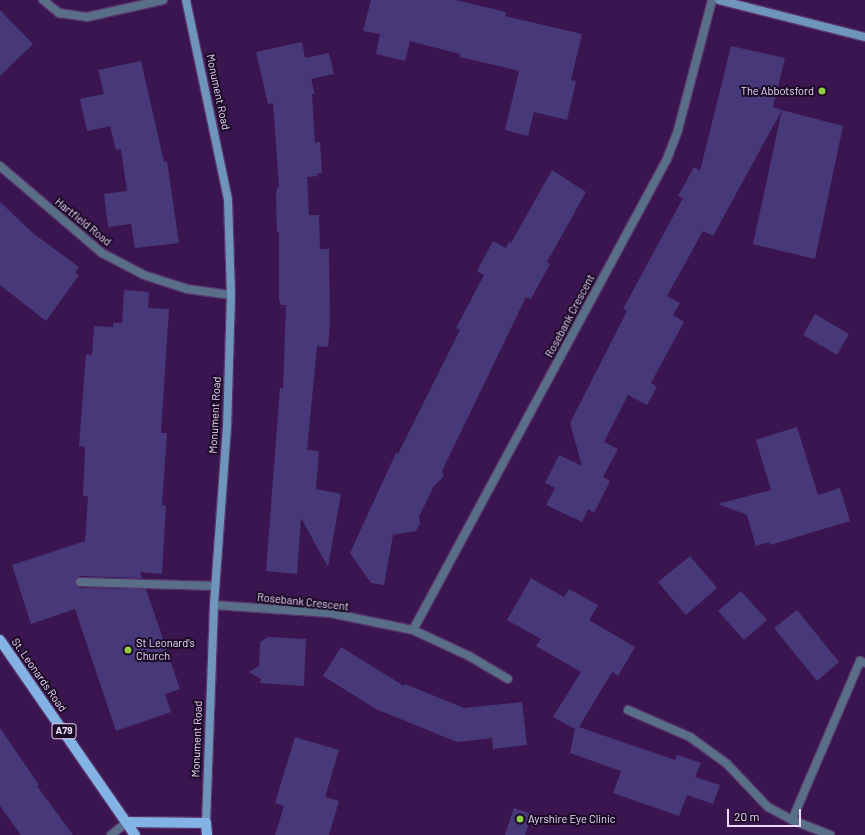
<!DOCTYPE html>
<html>
<head>
<meta charset="utf-8">
<style>
  body { margin:0 }
  #map { position:relative; width:865px; height:835px; overflow:hidden; background:#3a154f; font-family:Barlow,sans-serif }
  div>[style] { position:absolute }
  [style*='--x'] { left:calc(var(--x)*1px); top:calc(var(--y)*1px); width:calc(var(--w)*1px); rotate:calc(var(--a)*1deg) }
  .building>* { inset:0; background:#473979 }
  .roads { filter:drop-shadow(1px 0 #57346b) drop-shadow(-1px 0 #57346b) drop-shadow(0 1px #57346b) drop-shadow(0 -1px #57346b) }
  .lane>* { height:8px; margin:-4px; padding:0 4px; transform-origin:4px; border-radius:4px; background:#586f87 }
  .street>* { height:8px; margin:-4px; padding:0 4px; transform-origin:4px; border-radius:4px; background:#586f87 }
  .secondary>* { height:8px; margin:-4px; padding:0 4px; transform-origin:4px; border-radius:4px; background:#7095bc }
  .primary>* { height:10px; margin:-5px; padding:0 5px; transform-origin:5px; border-radius:5px; background:#83b3e5 }
  .dots>* { width:11px; height:11px; translate:-50% -50%; box-sizing:border-box; border:2px solid #1a0a24; border-radius:50% }
  span { translate:-50% -50%; white-space:nowrap; text-align:center; line-height:1.15; -webkit-text-stroke:4px #1a0a24; paint-order:stroke }
  .shield-label span { padding:1px 3px; background:#1a0a24; border:1px solid; border-radius:3px; -webkit-text-stroke-width:0 }
  .shield-label { font-size:10px; color:#edd9fd; font-weight:700 }
  .poi-label { font-size:11px; color:#edd9fd }
  .right { translate:-100% -50%; text-align:right }
  .left { translate:0 -50%; text-align:left }
  .street-label { font-size:11px; color:#edd9fd }
  .scale { position:absolute; left:727px; top:809px; width:74px; height:18px; box-sizing:border-box; border:2px solid #edd9fd; border-top:0; padding-left:5px; font-size:12px; line-height:14px; white-space:nowrap; color:#edd9fd; -webkit-text-stroke:3px #1a0a24; paint-order:stroke }
</style>
</head>
<body>
<div id="map">
  <div class="building">
    <i style="clip-path:polygon(371px 0,456px 0,506px 12px,505px 16px,582px 34px,571px 80px,576px 81px,567px 120px,534px 112px,528px 136px,505px 130px,519px 71px,460px 57px,460px 54px,410px 41px,405px 61px,376px 54px,380px 34px,363px 31px)"></i>
    <i style="clip-path:polygon(0 10px,33px 44px,0 76px)"></i>
    <i style="clip-path:polygon(302px 42px,305px 58px,329px 53px,334px 74px,311px 79px,315px 94px,312px 94px,315px 143px,320px 142px,322px 173px,317px 173px,318px 176px,307px 177px,309px 215px,319px 215px,320px 249px,329px 249px,330px 324px,328px 347px,317px 346px,307px 450px,319px 451px,316px 489px,341px 494px,328px 567px,301px 518px,297px 574px,266px 571px,280px 388px,283px 389px,286px 305px,281px 305px,279px 299px,279px 232px,277px 232px,276px 196px,277px 187px,279px 187px,273px 103px,268px 104px,256px 52px)"></i>
    <i style="clip-path:polygon(731px 46px,785px 58px,773px 107px,782px 110px,713px 236px,703px 231px,667px 296px,680px 303px,673px 315px,684px 322px,651px 383px,657px 387px,647px 405px,628px 395px,604px 442px,618px 449px,603px 477px,610px 481px,594px 513px,588px 509px,582px 522px,546px 505px,555px 488px,545px 483px,559px 455px,582px 466px,570px 423px,627px 311px,623px 309px,683px 198px,678px 196px,694px 167px,700px 171px)"></i>
    <i style="clip-path:polygon(141px 61px,164px 162px,167px 161px,179px 243px,135px 248px,131px 224px,108px 227px,106px 210px,104px 194px,127px 191px,121px 149px,116px 150px,110px 126px,87px 131px,80px 99px,104px 94px,98px 70px)"></i>
    <i style="clip-path:polygon(782px 110px,843px 126px,815px 259px,753px 244px)"></i>
    <i style="clip-path:polygon(552px 170px,586px 192px,547px 262px,550px 264px,531px 299px,526px 297px,442px 471px,444px 476px,434px 486px,419px 517px,420px 524px,416px 531px,393px 535px,384px 585px,371px 583px,350px 553px,396px 453px,398px 454px,460px 330px,456px 328px,484px 275px,477px 271px,493px 241px,506px 248px,509px 242px,511px 243px)"></i>
    <i style="clip-path:polygon(0 202px,34px 234px,79px 267px,75px 273px,79px 275px,46px 321px,0 285px)"></i>
    <i style="clip-path:polygon(124px 290px,149px 292px,148px 308px,169px 309px,161px 433px,167px 433px,162px 505px,166px 506px,162px 574px,140px 572px,142px 578px,80px 576px,75px 582px,80px 588px,146px 589px,180px 689px,165px 694px,171px 712px,116px 731px,75px 609px,31px 624px,12px 565px,85px 541px,88px 496px,83px 496px,85px 447px,79px 446px,86px 354px,92px 355px,94px 326px,113px 327px,113px 323px,122px 323px)"></i>
    <i style="clip-path:polygon(815px 314px,849px 334px,837px 355px,803px 335px)"></i>
    <i style="clip-path:polygon(797px 427px,818px 495px,840px 488px,850px 521px,770px 545px,769px 542px,756px 546px,747px 515px,718px 504px,771px 490px,756px 440px)"></i>
    <i style="clip-path:polygon(690px 556px,717px 588px,686px 615px,658px 582px)"></i>
    <i style="clip-path:polygon(531px 578px,564px 597px,569px 589px,598px 605px,589px 620px,635px 647px,618px 676px,612px 672px,579px 727px,675px 760px,677px 755px,701px 763px,695px 777px,720px 785px,713px 804px,687px 795px,679px 816px,613px 793px,621px 771px,570px 753px,575px 729px,553px 717px,581px 672px,536px 646px,541px 639px,507px 620px)"></i>
    <i style="clip-path:polygon(741px 591px,767px 620px,744px 640px,718px 611px)"></i>
    <i style="clip-path:polygon(797px 610px,839px 662px,817px 681px,774px 628px)"></i>
    <i style="clip-path:polygon(268px 637px,306px 639px,304px 686px,260px 683px,261px 679px,249px 672px,259px 666px,260px 642px)"></i>
    <i style="clip-path:polygon(341px 647px,404px 686px,405px 684px,464px 708px,522px 702px,527px 745px,493px 749px,492px 738px,457px 742px,376px 709px,323px 676px)"></i>
    <i style="clip-path:polygon(0 728px,39px 785px,37px 786px,73px 835px,21px 835px,0 806px)"></i>
    <i style="clip-path:polygon(295px 737px,339px 750px,325px 797px,339px 801px,329px 835px,275px 835px,284px 806px,275px 803px)"></i>
    <i style="clip-path:polygon(514px 808px,532px 814px,525px 835px,505px 835px)"></i>
  </div>
  <div class="roads">
    <div class="lane">
      <i style="--x:80;--y:582;--w:135;--a:1.7"></i>
      <i style="--x:628;--y:710;--w:68;--a:23.5"></i>
      <i style="--x:690;--y:737;--w:46;--a:36.1"></i>
      <i style="--x:727;--y:764;--w:59;--a:46.4"></i>
      <i style="--x:768;--y:807;--w:27;--a:28"></i>
      <i style="--x:792;--y:820;--w:41;--a:21.5"></i>
      <i style="--x:792;--y:820;--w:173;--a:-66.8"></i>
      <i style="--x:860;--y:661;--w:5;--a:22"></i>
      <i style="--x:111;--y:835;--w:21;--a:-39"></i>
    </div>
    <div class="street">
      <i style="--x:43;--y:0;--w:21;--a:39"></i>
      <i style="--x:59;--y:13;--w:28;--a:8"></i>
      <i style="--x:87;--y:17;--w:78;--a:-12.6"></i>
      <i style="--x:0;--y:166;--w:134;--a:40.5"></i>
      <i style="--x:102;--y:253;--w:47;--a:27.6"></i>
      <i style="--x:144;--y:275;--w:45;--a:18"></i>
      <i style="--x:187;--y:289;--w:44;--a:7.8"></i>
      <i style="--x:214;--y:605;--w:116;--a:3.9"></i>
      <i style="--x:330;--y:613;--w:85;--a:11.6"></i>
      <i style="--x:413;--y:630;--w:535;--a:-61.66"></i>
      <i style="--x:667;--y:159;--w:31;--a:-69"></i>
      <i style="--x:678;--y:130;--w:134;--a:-75.3"></i>
      <i style="--x:413;--y:630;--w:62;--a:24.9"></i>
      <i style="--x:469;--y:656;--w:45;--a:30.5"></i>
    </div>
    <div class="secondary">
      <i style="--x:186;--y:0;--w:204;--a:78.1"></i>
      <i style="--x:228;--y:200;--w:95;--a:88.2"></i>
      <i style="--x:231;--y:295;--w:132;--a:91.7"></i>
      <i style="--x:227;--y:427;--w:178;--a:94.2"></i>
      <i style="--x:214;--y:605;--w:218;--a:92.1"></i>
      <i style="--x:719;--y:0;--w:151;--a:14.2"></i>
    </div>
    <div class="primary">
      <i style="--x:0;--y:640;--w:237;--a:55.3"></i>
      <i style="--x:127;--y:822;--w:79;--a:0.7"></i>
      <i style="--x:206;--y:823;--w:12;--a:85"></i>
    </div>
  </div>
  <div class="dots">
    <i style="left:822px;top:91px;background:#8fcd42"></i>
    <i style="left:128px;top:650px;background:#8fcd42"></i>
    <i style="left:520px;top:819px;background:#8fcd42"></i>
  </div>
  <div class="shield-label">
    <span style="left:64px;top:731px">A79</span>
  </div>
  <div class="poi-label">
    <span class="right" style="left:814px;top:91px">The Abbotsford</span>
    <span class="left" style="left:136px;top:650px">St Leonard's<br>Church</span>
    <span class="left" style="left:528px;top:819px">Ayrshire Eye Clinic</span>
  </div>
  <div class="street-label">
    <span style="left:218px;top:92px;rotate:78deg">Monument Road</span>
    <span style="left:83px;top:222px;rotate:39deg">Hartfield Road</span>
    <span style="left:570px;top:316px;rotate:-62deg">Rosebank Crescent</span>
    <span style="left:215px;top:415px;rotate:-87deg">Monument Road</span>
    <span style="left:303px;top:602px;rotate:6deg">Rosebank Crescent</span>
    <span style="left:39px;top:675px;rotate:55deg">St. Leonards Road</span>
    <span style="left:197px;top:739px;rotate:-88deg">Monument Road</span>
  </div>
  <div class="scale">20 m</div>
</div>
</body>
</html>
